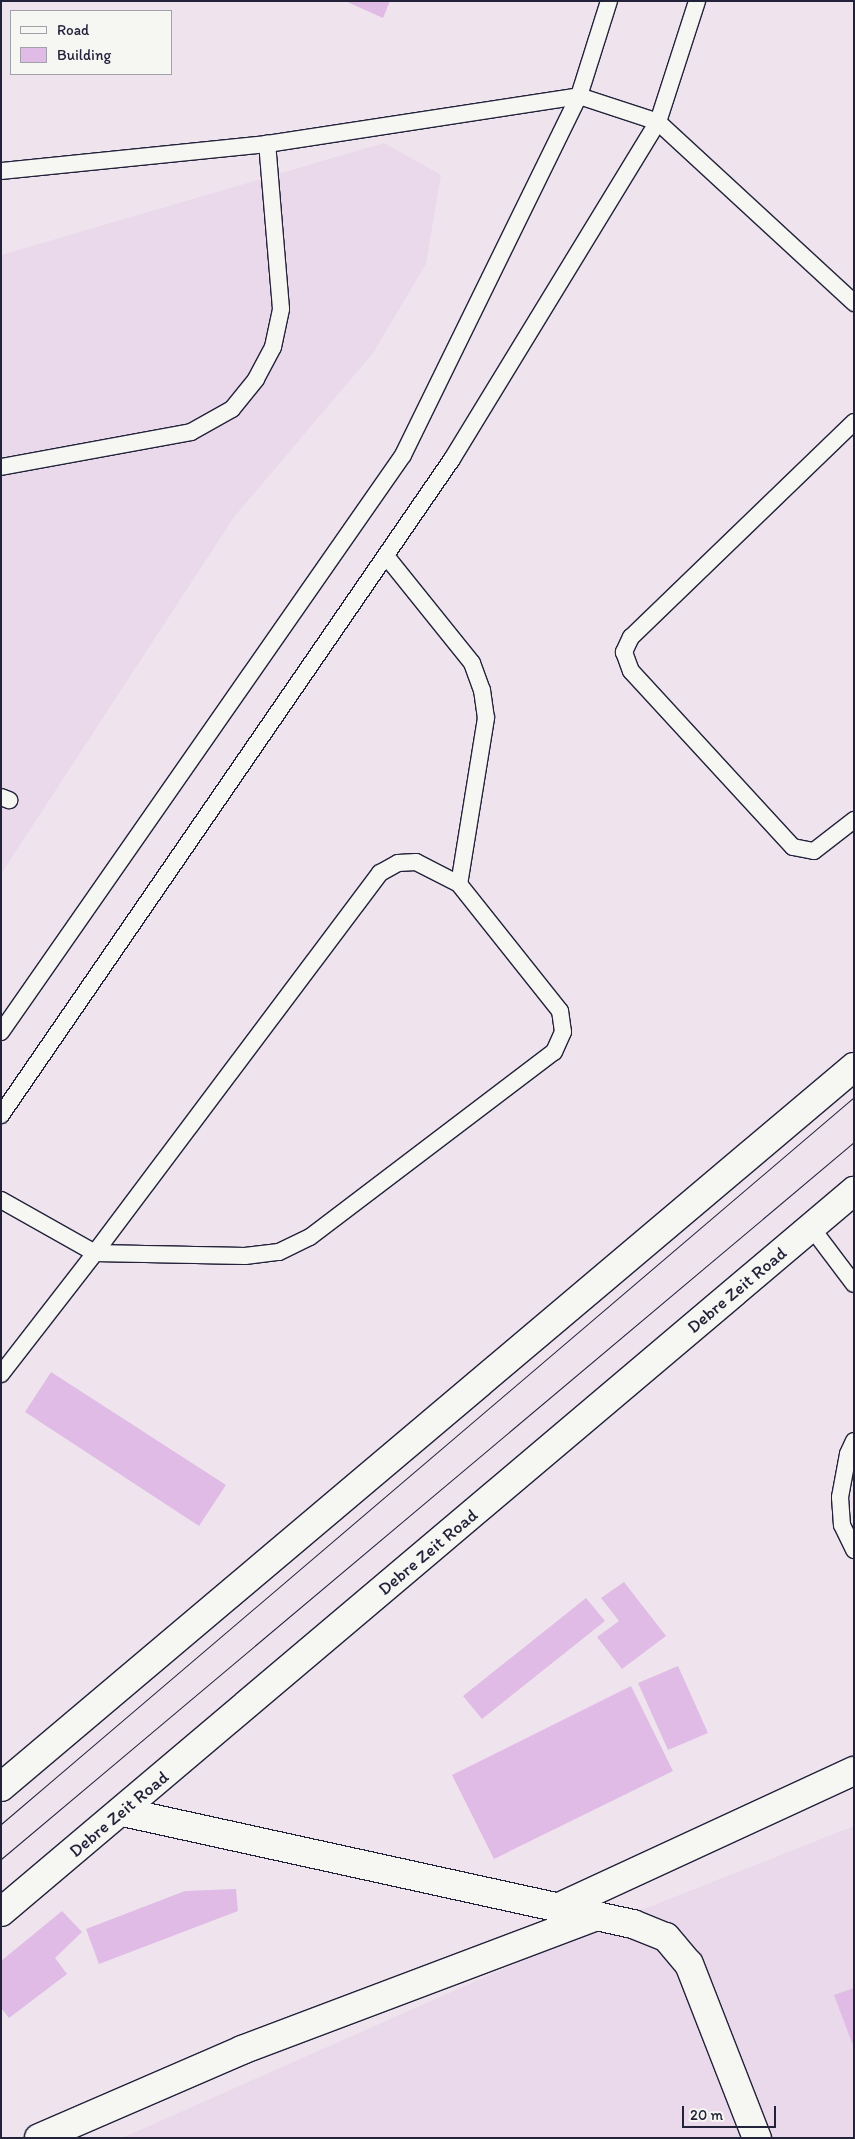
<!DOCTYPE html>
<html>
<head>
<meta charset="utf-8">
<style>
  body { margin:0 }
  #map { position:relative; width:855px; height:2139px; overflow:hidden; background:#efe4ee; font-family:Itim,sans-serif }
  div>[style] { position:absolute }
  [style*='--x'] { left:calc(var(--x)*1px); top:calc(var(--y)*1px); width:calc(var(--w)*1px); rotate:calc(var(--a)*1deg) }
  .built>* { inset:0; background:#ead8eb }
  .building>* { inset:0; background:#dfbbe5 }
  .roads { filter:drop-shadow(1px 0 #22223b) drop-shadow(-1px 0 #22223b) drop-shadow(0 1px #22223b) drop-shadow(0 -1px #22223b) }
  .lane>* { height:16px; margin:-8px; padding:0 8px; transform-origin:8px; border-radius:8px; background:#f6f6f2 }
  .street>* { height:28px; margin:-14px; padding:0 14px; transform-origin:14px; border-radius:14px; background:#f6f6f2 }
  .primary>* { height:28px; margin:-14px; padding:0 14px; transform-origin:14px; border-radius:14px; background:#f6f6f2 }
  .tram>* { height:1px; margin:-0.5px; padding:0 0.5px; transform-origin:0.5px; border-radius:0.5px; background:#22223b }
  span { translate:-50% -50%; white-space:nowrap; text-align:center; line-height:1.15; -webkit-text-stroke:4px #f6f6f2; paint-order:stroke }
  .street-label { font-size:18px; color:#22223b }
  .frame { position:absolute; inset:0; border:2px solid #22223b; pointer-events:none }
  .legend { position:absolute; left:10px; top:10px; width:162px; height:65px; box-sizing:border-box; background:#f6f6f2; border:1px solid #a1a1a9; margin:0; padding:6px 9px; list-style:none; font-size:15px; color:#22223b }
  .legend li { display:flex; align-items:center; gap:10px; height:25px }
  .legend b { width:25px; border:1px solid #a1a1a9 }
  .scale { position:absolute; left:682px; top:2106px; width:94px; height:22px; box-sizing:border-box; border:2px solid #22223b; border-top:0; padding-left:6px; font-size:15px; line-height:18px; white-space:nowrap; color:#22223b; -webkit-text-stroke:4px #f6f6f2; paint-order:stroke }
</style>
</head>
<body>
<div id="map">
  <div class="built">
    <i style="clip-path:polygon(384px 143px,441px 175px,426px 264px,373px 353px,234px 517px,1px 874px,1px 255px)"></i>
    <i style="clip-path:polygon(854px 1826px,854px 2138px,122px 2138px,591px 1930px)"></i>
  </div>
  <div class="building">
    <i style="clip-path:polygon(345px 1px,390px 1px,383px 18px)"></i>
    <i style="clip-path:polygon(51px 1372px,226px 1485px,199px 1526px,25px 1412px)"></i>
    <i style="clip-path:polygon(624px 1582px,666px 1636px,622px 1669px,597px 1637px,619px 1621px,601px 1598px)"></i>
    <i style="clip-path:polygon(586px 1598px,605px 1621px,482px 1719px,463px 1696px)"></i>
    <i style="clip-path:polygon(678px 1666px,708px 1733px,668px 1750px,638px 1683px)"></i>
    <i style="clip-path:polygon(631px 1686px,673px 1771px,494px 1859px,452px 1775px)"></i>
    <i style="clip-path:polygon(236px 1889px,238px 1911px,99px 1964px,86px 1929px,185px 1891px)"></i>
    <i style="clip-path:polygon(62px 1911px,82px 1932px,55px 1958px,67px 1974px,9px 2018px,1px 2008px,1px 1961px)"></i>
    <i style="clip-path:polygon(854px 1988px,854px 2048px,834px 1995px)"></i>
  </div>
  <div class="roads">
    <div class="lane">
      <i style="--x:1;--y:171;--w:267;--a:-5.8"></i>
      <i style="--x:267;--y:144;--w:316;--a:-8.7"></i>
      <i style="--x:579;--y:96;--w:83;--a:18.2"></i>
      <i style="--x:658;--y:122;--w:267;--a:42.7"></i>
      <i style="--x:854;--y:422;--w:310;--a:136"></i>
      <i style="--x:631;--y:637;--w:17;--a:115"></i>
      <i style="--x:624;--y:652;--w:20;--a:70"></i>
      <i style="--x:631;--y:671;--w:239;--a:47.4"></i>
      <i style="--x:793;--y:847;--w:21;--a:11"></i>
      <i style="--x:814;--y:851;--w:51;--a:-37.8"></i>
      <i style="--x:1;--y:467;--w:193;--a:-10.4"></i>
      <i style="--x:191;--y:432;--w:47;--a:-29.3"></i>
      <i style="--x:232;--y:409;--w:38;--a:-51"></i>
      <i style="--x:256;--y:379;--w:36;--a:-62"></i>
      <i style="--x:273;--y:347;--w:39;--a:-78"></i>
      <i style="--x:281;--y:309;--w:166;--a:-94.8"></i>
      <i style="--x:386;--y:556;--w:137;--a:51.2"></i>
      <i style="--x:472;--y:663;--w:29;--a:70"></i>
      <i style="--x:482;--y:690;--w:28;--a:82"></i>
      <i style="--x:486;--y:718;--w:168;--a:99.2"></i>
      <i style="--x:1;--y:797;--w:9;--a:21"></i>
      <i style="--x:1;--y:1032;--w:703;--a:-55.13"></i>
      <i style="--x:403;--y:455;--w:400;--a:-63.9"></i>
      <i style="--x:579;--y:96;--w:100;--a:-72.5"></i>
      <i style="--x:1;--y:1115;--w:796;--a:-55.49"></i>
      <i style="--x:452;--y:459;--w:395;--a:-58.6"></i>
      <i style="--x:658;--y:122;--w:127;--a:-72.1"></i>
      <i style="--x:1;--y:1200;--w:108;--a:29.4"></i>
      <i style="--x:95;--y:1253;--w:150;--a:1.1"></i>
      <i style="--x:245;--y:1256;--w:34;--a:-7"></i>
      <i style="--x:279;--y:1252;--w:34;--a:-26"></i>
      <i style="--x:310;--y:1237;--w:306;--a:-37.2"></i>
      <i style="--x:554;--y:1052;--w:22;--a:-66"></i>
      <i style="--x:563;--y:1032;--w:21;--a:-98"></i>
      <i style="--x:560;--y:1011;--w:162;--a:-128.5"></i>
      <i style="--x:459;--y:884;--w:48;--a:-152.9"></i>
      <i style="--x:416;--y:862;--w:18;--a:177"></i>
      <i style="--x:398;--y:863;--w:21;--a:151"></i>
      <i style="--x:380;--y:873;--w:475;--a:126.9"></i>
      <i style="--x:95;--y:1253;--w:153;--a:127.8"></i>
      <i style="--x:811;--y:1227;--w:71;--a:53"></i>
      <i style="--x:854;--y:1441;--w:14;--a:115"></i>
      <i style="--x:848;--y:1454;--w:44;--a:100.5"></i>
      <i style="--x:840;--y:1497;--w:28;--a:86"></i>
      <i style="--x:842;--y:1525;--w:28;--a:64"></i>
    </div>
    <div class="street">
      <i style="--x:123;--y:1812;--w:522;--a:12.39"></i>
      <i style="--x:633;--y:1924;--w:35;--a:22"></i>
      <i style="--x:666;--y:1937;--w:35;--a:50"></i>
      <i style="--x:689;--y:1964;--w:187;--a:68.7"></i>
      <i style="--x:557;--y:1908;--w:327;--a:-24.8"></i>
      <i style="--x:39;--y:2138;--w:221;--a:-23.4"></i>
      <i style="--x:242;--y:2050;--w:379;--a:-20.7"></i>
    </div>
    <div class="primary">
      <i style="--x:1;--y:1787;--w:1116;--a:-40.17"></i>
      <i style="--x:1;--y:1912;--w:1117;--a:-40.21"></i>
    </div>
  </div>
  <div class="tram">
    <i style="--x:1;--y:1824;--w:1121;--a:-40.44"></i>
    <i style="--x:1;--y:1859;--w:1114;--a:-40.05"></i>
  </div>
  <div class="street-label">
    <span style="left:737px;top:1290px;rotate:-40deg">Debre Zeit Road</span>
    <span style="left:428px;top:1552px;rotate:-40deg">Debre Zeit Road</span>
    <span style="left:119px;top:1814px;rotate:-40deg">Debre Zeit Road</span>
  </div>
  <div class="frame"></div>
  <ul class="legend">
  <li><b style="height:6px;background:#f6f6f2"></b>Road</li>
  <li><b style="height:14px;background:#dfbbe5"></b>Building</li>
  </ul>
  <div class="scale">20 m</div>
</div>
</body>
</html>
